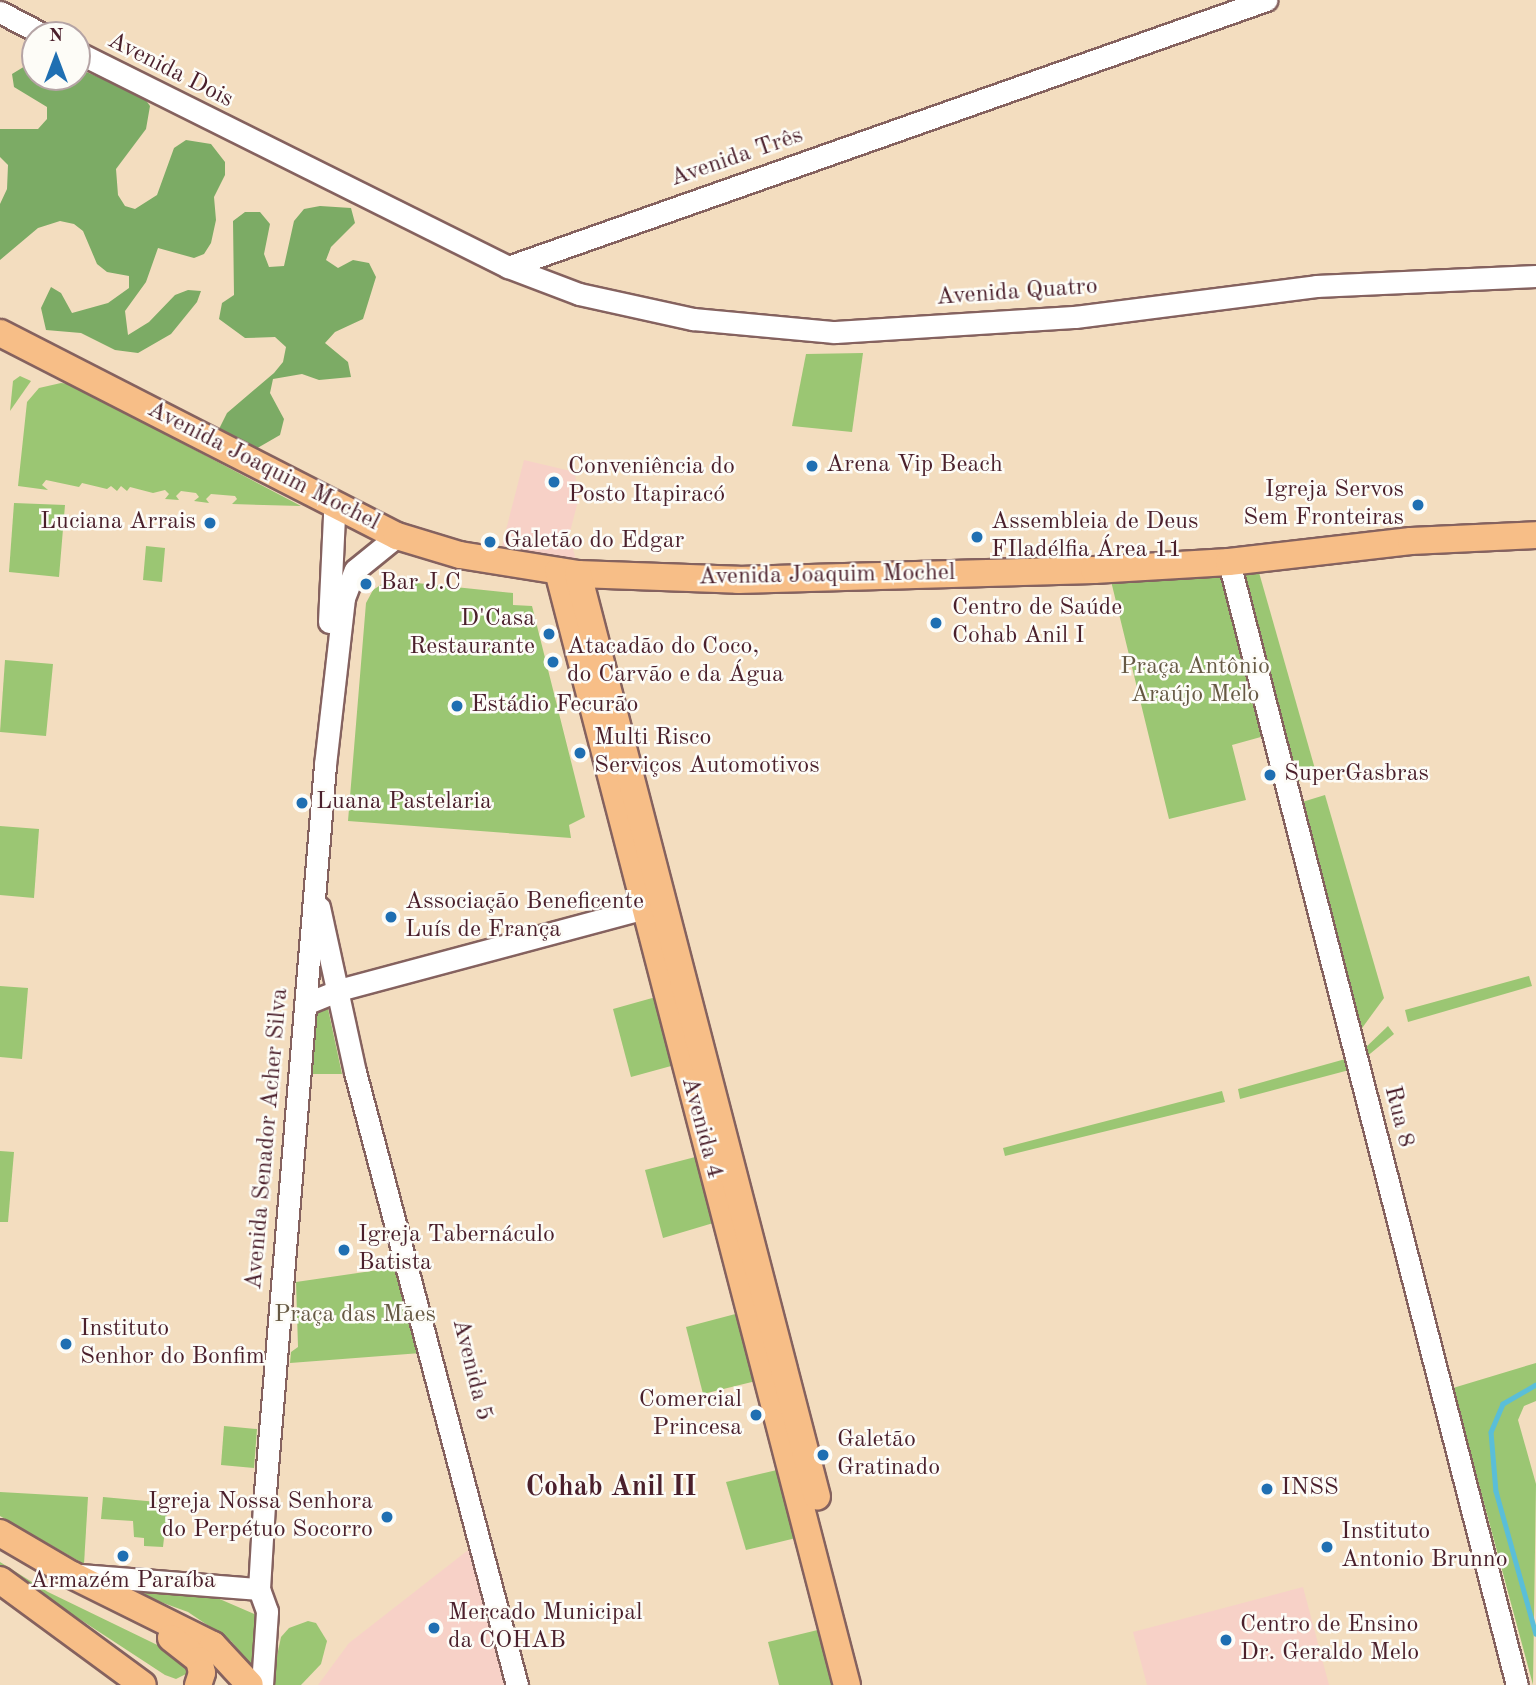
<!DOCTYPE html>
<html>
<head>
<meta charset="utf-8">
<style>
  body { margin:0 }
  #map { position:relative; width:1536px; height:1685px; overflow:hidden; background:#f3ddbf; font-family:"Old Standard TT",serif }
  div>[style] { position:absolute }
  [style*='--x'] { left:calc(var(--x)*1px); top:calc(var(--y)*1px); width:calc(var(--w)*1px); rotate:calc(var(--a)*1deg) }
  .built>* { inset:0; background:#f7d1c7 }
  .green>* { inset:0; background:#9bc673 }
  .forest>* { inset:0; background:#7cab65 }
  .stream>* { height:4.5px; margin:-2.25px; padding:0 2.25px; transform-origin:2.25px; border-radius:2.25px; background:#5abed8 }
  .roads { filter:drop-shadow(2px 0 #85625f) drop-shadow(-2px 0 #85625f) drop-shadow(0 2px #85625f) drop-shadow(0 -2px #85625f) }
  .minor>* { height:21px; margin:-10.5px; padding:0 10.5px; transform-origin:10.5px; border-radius:10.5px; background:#fff }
  .major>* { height:26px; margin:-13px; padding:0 13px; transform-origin:13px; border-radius:13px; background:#f7be87 }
  .dots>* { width:19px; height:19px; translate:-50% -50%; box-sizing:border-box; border:4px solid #fdfcf7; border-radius:50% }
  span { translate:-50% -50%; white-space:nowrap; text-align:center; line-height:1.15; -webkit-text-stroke:5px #fdfcf7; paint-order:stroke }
  .street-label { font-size:24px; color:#4a1f2b }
  .poi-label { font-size:24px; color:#4a1f2b }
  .left { translate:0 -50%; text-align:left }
  .right { translate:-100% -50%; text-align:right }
  .park-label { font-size:24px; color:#665944 }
  .quarter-label { font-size:28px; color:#4a1f2b; font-weight:700 }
  .north { position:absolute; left:21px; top:21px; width:70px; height:70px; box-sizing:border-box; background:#fdfcf7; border:2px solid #b5a4a5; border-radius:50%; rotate:0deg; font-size:19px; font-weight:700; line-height:28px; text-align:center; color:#4a1f2b }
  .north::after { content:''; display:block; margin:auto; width:24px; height:32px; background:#1f6fb2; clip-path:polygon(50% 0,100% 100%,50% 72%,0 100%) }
</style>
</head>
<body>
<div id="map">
  <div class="built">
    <i style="clip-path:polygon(524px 460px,575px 472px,578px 501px,569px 536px,577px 563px,499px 557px)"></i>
    <i style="clip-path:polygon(472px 1547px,517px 1685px,318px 1685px,349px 1643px)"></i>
    <i style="clip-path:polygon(1303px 1587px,1329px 1685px,1147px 1685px,1133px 1632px)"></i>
  </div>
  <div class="green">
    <i style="clip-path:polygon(863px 353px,852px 432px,792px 426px,806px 354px)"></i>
    <i style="clip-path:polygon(20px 376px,31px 381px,10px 411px,13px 381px)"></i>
    <i style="clip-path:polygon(61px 383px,70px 384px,301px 506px,232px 504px,237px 499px,235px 496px,211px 494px,206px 499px,209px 503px,194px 501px,199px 497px,196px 493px,181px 491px,176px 496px,179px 500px,165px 499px,169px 494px,165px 490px,153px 493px,130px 487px,127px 491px,121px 486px,117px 491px,111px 486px,107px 489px,82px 483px,79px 487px,46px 480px,42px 485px,48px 490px,18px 486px,27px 402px,39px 388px)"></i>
    <i style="clip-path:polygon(14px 503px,65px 505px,59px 577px,9px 572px)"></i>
    <i style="clip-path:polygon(146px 546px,165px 548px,162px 582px,143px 580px)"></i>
    <i style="clip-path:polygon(1258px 569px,1317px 776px,1296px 782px,1240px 571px)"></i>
    <i style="clip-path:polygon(1227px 573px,1268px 735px,1232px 745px,1246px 800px,1169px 819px,1111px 581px)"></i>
    <i style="clip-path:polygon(388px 580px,513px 593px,513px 605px,532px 606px,585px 817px,569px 825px,571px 838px,348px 821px,366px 603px,373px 590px)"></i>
    <i style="clip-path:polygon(5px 660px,53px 664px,46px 736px,0 732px)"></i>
    <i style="clip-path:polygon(1325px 795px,1384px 998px,1357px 1035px,1299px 803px)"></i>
    <i style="clip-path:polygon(0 826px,39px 829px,34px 898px,0 895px)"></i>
    <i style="clip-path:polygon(1529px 976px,1532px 986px,1408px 1022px,1405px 1010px)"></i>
    <i style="clip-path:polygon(0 986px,28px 988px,22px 1059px,0 1057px)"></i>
    <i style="clip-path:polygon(663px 995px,682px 1063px,631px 1077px,613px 1009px)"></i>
    <i style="clip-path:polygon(327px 1004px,342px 1074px,312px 1074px,316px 1010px)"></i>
    <i style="clip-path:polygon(1388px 1026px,1394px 1034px,1365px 1058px,1362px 1051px)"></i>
    <i style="clip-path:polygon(1349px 1058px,1353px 1069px,1240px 1099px,1238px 1089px)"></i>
    <i style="clip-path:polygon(1222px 1091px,1225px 1102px,1005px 1156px,1003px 1148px)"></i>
    <i style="clip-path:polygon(0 1151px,14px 1152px,8px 1222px,0 1222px)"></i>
    <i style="clip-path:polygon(703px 1155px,720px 1221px,663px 1238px,645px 1170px)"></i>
    <i style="clip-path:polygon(399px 1267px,412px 1335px,421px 1353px,290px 1363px,291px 1352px,298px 1347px,296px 1282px)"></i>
    <i style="clip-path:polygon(743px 1312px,760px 1380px,703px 1394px,686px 1327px)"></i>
    <i style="clip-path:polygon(1536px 1363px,1536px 1401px,1524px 1406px,1518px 1420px,1536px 1484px,1533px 1685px,1453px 1388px)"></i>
    <i style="clip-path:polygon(224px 1426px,257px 1429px,254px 1468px,221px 1465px)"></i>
    <i style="clip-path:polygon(777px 1470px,796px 1538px,746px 1550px,726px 1482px)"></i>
    <i style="clip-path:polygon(0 1492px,88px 1497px,84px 1564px,0 1516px)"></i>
    <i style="clip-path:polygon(103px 1497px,168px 1503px,163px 1547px,144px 1546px,144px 1538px,134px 1537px,133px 1521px,101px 1519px)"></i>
    <i style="clip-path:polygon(0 1562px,48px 1592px,178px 1655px,188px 1673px,176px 1679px,165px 1675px,0 1567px)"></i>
    <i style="clip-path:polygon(114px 1585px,208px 1594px,259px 1616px,254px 1668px,231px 1641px,188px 1612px)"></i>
    <i style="clip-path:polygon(308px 1621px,316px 1623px,327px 1641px,321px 1664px,301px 1685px,271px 1685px,281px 1637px,289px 1628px)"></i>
    <i style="clip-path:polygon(826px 1628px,841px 1685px,779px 1685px,768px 1642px)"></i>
  </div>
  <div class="forest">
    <i style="clip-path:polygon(35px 60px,35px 77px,77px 77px,77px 68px,143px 96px,150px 106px,146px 129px,116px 169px,118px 195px,125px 206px,135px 209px,157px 195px,174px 148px,186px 140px,211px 144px,225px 162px,225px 175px,214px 197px,216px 220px,211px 243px,204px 254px,194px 258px,158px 248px,146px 282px,125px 311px,128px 335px,149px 322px,175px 295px,188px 290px,201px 291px,197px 302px,171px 334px,138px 353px,115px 350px,81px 333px,46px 330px,41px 308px,51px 287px,61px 293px,72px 313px,108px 303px,129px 288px,129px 276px,107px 272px,97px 264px,83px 231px,74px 224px,60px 221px,38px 228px,0 260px,0 204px,7px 189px,8px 165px,0 157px,0 129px,38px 129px,47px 119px,47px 107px,14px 87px,12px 74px)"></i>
    <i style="clip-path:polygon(320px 206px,351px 208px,355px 223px,331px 247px,326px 260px,338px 268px,353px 260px,369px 263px,376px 277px,363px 319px,335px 332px,325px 343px,348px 362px,351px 377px,319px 380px,302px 374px,273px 379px,270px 393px,284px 419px,280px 435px,254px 450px,224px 442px,219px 429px,227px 413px,274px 373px,283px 362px,286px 347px,275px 337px,245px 338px,219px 319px,222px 303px,234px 295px,233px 221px,245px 212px,260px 212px,270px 224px,264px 254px,269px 267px,284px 266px,294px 221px,304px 209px)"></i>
  </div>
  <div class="stream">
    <i style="--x:1536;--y:1385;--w:38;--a:150"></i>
    <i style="--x:1503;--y:1404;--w:30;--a:113"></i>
    <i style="--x:1491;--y:1432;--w:59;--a:85.2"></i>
    <i style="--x:1496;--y:1491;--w:148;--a:74.4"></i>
  </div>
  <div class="roads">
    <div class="minor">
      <i style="--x:0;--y:12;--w:50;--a:27.6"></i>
      <i style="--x:77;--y:52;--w:482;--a:26.5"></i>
      <i style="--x:508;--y:267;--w:76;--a:20.8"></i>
      <i style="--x:579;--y:294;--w:117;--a:12.4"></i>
      <i style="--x:693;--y:319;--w:142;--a:5.3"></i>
      <i style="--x:834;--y:332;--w:241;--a:-3.6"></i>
      <i style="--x:1075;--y:317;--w:243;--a:-7.3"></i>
      <i style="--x:1316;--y:286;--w:220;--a:-2.6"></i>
      <i style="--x:508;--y:267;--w:804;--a:-19.4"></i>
      <i style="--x:1229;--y:562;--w:1159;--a:75.62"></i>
      <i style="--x:329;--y:622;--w:108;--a:-87.3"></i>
      <i style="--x:334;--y:514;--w:9;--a:-58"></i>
      <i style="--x:319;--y:907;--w:169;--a:77.7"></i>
      <i style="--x:355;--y:1072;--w:634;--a:75.2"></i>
      <i style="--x:305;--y:1004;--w:37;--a:-22"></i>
      <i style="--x:339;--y:990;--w:332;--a:-15"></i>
      <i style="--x:80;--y:1575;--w:180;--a:4.5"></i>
      <i style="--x:262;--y:1685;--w:74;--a:-86.1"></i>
      <i style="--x:267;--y:1611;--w:23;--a:-110"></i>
      <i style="--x:259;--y:1589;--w:85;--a:-86.6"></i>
      <i style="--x:264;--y:1504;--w:742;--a:-85.28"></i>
      <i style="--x:325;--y:765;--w:168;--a:-83.5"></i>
      <i style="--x:344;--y:598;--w:30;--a:-69"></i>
      <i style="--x:355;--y:570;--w:54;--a:-39"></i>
    </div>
    <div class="major">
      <i style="--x:0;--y:333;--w:446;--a:27.1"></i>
      <i style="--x:397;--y:536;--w:66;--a:16.8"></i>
      <i style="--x:460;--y:555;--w:120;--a:9.1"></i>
      <i style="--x:578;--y:574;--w:160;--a:2.1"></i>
      <i style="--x:738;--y:580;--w:356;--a:-1.6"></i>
      <i style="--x:1094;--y:570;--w:135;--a:-3.4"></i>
      <i style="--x:1229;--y:562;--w:183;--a:-6.6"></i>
      <i style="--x:1411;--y:541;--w:125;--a:-2.7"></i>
      <i style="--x:558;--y:571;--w:1151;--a:75.46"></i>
      <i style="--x:578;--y:574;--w:953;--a:75.48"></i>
      <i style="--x:0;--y:1533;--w:83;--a:30.3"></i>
      <i style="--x:72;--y:1575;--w:157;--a:26.4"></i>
      <i style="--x:213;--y:1645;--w:54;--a:47.2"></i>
      <i style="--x:0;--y:1580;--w:177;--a:36.3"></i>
      <i style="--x:171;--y:1638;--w:36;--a:38"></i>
      <i style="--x:199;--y:1660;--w:13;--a:77"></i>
      <i style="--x:202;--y:1673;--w:13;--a:108"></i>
    </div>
  </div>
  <div class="dots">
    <i style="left:812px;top:466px;background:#1f6fb2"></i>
    <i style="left:554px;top:482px;background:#1f6fb2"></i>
    <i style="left:1418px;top:505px;background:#1f6fb2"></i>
    <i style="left:210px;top:523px;background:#1f6fb2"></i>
    <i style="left:977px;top:537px;background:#1f6fb2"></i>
    <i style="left:490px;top:542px;background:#1f6fb2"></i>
    <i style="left:366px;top:584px;background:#1f6fb2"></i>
    <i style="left:936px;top:623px;background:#1f6fb2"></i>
    <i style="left:549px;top:634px;background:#1f6fb2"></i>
    <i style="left:553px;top:662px;background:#1f6fb2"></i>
    <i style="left:457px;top:706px;background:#1f6fb2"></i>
    <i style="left:580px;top:753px;background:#1f6fb2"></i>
    <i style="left:1270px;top:775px;background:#1f6fb2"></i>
    <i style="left:302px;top:803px;background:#1f6fb2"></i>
    <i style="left:391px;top:917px;background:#1f6fb2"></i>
    <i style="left:344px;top:1250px;background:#1f6fb2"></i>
    <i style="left:66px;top:1344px;background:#1f6fb2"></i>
    <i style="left:756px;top:1415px;background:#1f6fb2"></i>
    <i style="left:823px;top:1455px;background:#1f6fb2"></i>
    <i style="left:1267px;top:1489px;background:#1f6fb2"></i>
    <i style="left:387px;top:1517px;background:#1f6fb2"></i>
    <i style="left:1327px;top:1547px;background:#1f6fb2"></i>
    <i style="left:123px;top:1556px;background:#1f6fb2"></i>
    <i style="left:434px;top:1628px;background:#1f6fb2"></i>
    <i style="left:1226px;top:1640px;background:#1f6fb2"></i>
  </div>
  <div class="street-label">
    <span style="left:170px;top:71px;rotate:27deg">Avenida Dois</span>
    <span style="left:737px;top:158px;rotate:-19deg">Avenida Três</span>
    <span style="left:1017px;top:293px;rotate:-4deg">Avenida Quatro</span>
    <span style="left:263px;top:467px;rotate:27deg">Avenida Joaquim Mochel</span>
    <span style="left:827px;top:576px;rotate:-1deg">Avenida Joaquim Mochel</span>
    <span style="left:1398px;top:1117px;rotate:76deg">Rua 8</span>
    <span style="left:701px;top:1128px;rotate:75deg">Avenida 4</span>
    <span style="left:268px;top:1139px;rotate:-85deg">Avenida Senador Acher Silva</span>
    <span style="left:471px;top:1370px;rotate:76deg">Avenida 5</span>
  </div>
  <div class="poi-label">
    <span class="left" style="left:826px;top:466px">Arena Vip Beach</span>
    <span class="left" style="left:568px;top:482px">Conveniência do<br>Posto Itapiracó</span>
    <span class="right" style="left:1404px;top:505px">Igreja Servos<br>Sem Fronteiras</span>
    <span class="right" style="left:196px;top:523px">Luciana Arrais</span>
    <span class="left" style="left:991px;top:537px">Assembleia de Deus<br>FIladélfia Área 11</span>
    <span class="left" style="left:504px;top:542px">Galetão do Edgar</span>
    <span class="left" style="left:380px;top:584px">Bar J.C</span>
    <span class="left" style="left:952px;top:623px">Centro de Saúde<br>Cohab Anil I</span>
    <span class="right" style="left:535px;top:634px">D'Casa<br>Restaurante</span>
    <span class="left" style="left:567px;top:662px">Atacadão do Coco,<br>do Carvão e da Água</span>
    <span class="left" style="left:471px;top:706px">Estádio Fecurão</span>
    <span class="left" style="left:594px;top:753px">Multi Risco<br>Serviços Automotivos</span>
    <span class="left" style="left:1284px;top:775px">SuperGasbras</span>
    <span class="left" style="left:316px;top:803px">Luana Pastelaria</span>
    <span class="left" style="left:405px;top:917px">Associação Beneficente<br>Luís de França</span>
    <span class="left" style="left:358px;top:1250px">Igreja Tabernáculo<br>Batista</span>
    <span class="left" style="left:80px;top:1344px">Instituto<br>Senhor do Bonfim</span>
    <span class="right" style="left:742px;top:1415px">Comercial<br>Princesa</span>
    <span class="left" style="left:837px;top:1455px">Galetão<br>Gratinado</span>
    <span class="left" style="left:1281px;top:1489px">INSS</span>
    <span class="right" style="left:373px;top:1517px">Igreja Nossa Senhora<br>do Perpétuo Socorro</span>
    <span class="left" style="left:1341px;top:1547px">Instituto<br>Antonio Brunno</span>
    <span style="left:123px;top:1582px">Armazém Paraíba</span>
    <span class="left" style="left:448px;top:1628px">Mercado Municipal<br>da COHAB</span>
    <span class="left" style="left:1240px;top:1640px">Centro de Ensino<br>Dr. Geraldo Melo</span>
  </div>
  <div class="park-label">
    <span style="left:1195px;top:682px">Praça Antônio<br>Araújo Melo</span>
    <span style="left:355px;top:1316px">Praça das Mães</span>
  </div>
  <div class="quarter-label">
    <span style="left:611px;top:1488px">Cohab Anil II</span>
  </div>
  <div class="north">N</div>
</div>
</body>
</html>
